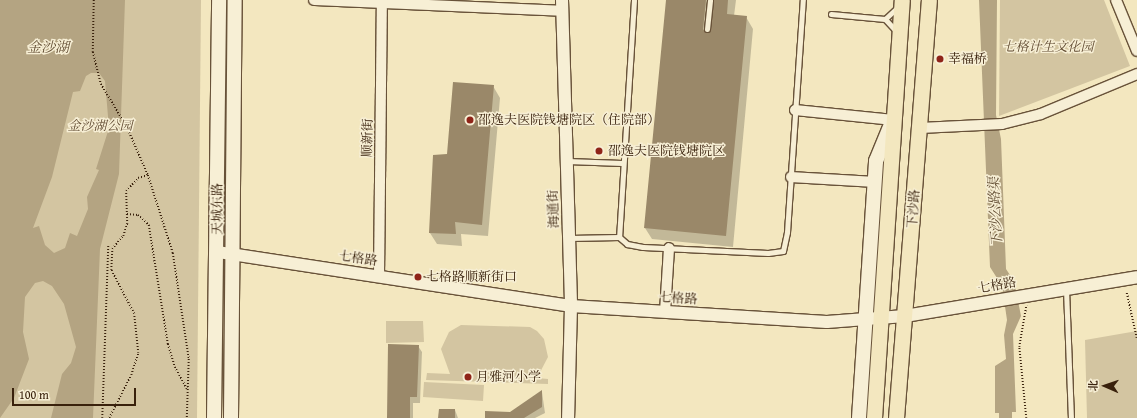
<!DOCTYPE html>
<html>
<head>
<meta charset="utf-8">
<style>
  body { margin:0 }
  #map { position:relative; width:1137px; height:418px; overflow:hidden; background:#f3e7bf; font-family:"Gentium Book Plus","Noto Serif SC",serif }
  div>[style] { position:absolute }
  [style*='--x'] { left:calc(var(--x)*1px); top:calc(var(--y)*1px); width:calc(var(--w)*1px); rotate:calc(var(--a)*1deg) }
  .green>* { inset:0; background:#d3c5a1 }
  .water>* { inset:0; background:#b4a482 }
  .shadow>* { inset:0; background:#0003 }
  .building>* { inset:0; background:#9a8869 }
  .path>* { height:1.5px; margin-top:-0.75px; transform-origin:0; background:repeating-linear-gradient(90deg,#39210c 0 1px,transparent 0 3px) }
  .roads { filter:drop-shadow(1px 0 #685239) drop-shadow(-1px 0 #685239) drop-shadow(0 1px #685239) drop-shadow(0 -1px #685239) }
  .service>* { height:5px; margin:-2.5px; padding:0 2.5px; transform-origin:2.5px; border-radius:2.5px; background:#f7efd5 }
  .minor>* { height:10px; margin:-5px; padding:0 5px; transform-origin:5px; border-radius:5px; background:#f7efd5 }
  .tertiary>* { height:12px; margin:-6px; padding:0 6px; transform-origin:6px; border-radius:6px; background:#f7efd5 }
  .secondary>* { height:14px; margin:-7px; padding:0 7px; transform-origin:7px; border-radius:7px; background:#f7efd5 }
  .primary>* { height:15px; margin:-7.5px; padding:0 7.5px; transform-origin:7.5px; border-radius:7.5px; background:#f3e7bf }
  .dots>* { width:11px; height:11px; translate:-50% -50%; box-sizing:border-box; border:2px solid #f7efd5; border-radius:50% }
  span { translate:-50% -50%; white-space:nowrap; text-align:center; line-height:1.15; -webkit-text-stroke:3px #f7efd5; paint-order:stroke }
  .park-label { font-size:13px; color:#604a31; font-style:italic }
  .poi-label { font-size:13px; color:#39210c }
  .left { translate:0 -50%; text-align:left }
  .street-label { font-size:13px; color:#39210c }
  .water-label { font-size:14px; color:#644f35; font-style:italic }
  .north { position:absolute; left:1085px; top:366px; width:40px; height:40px; -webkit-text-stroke:3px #f7efd5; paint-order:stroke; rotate:272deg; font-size:11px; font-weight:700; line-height:16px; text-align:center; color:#39210c }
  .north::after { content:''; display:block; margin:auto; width:14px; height:18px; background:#39210c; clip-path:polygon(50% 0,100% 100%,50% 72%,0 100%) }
  .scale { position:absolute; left:12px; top:388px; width:124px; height:18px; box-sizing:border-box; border:2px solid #39210c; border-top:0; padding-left:5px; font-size:12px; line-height:14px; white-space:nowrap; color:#39210c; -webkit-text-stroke:3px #f7efd5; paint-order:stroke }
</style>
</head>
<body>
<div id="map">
  <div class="green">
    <i style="clip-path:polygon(0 0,201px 0,197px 418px,0 418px)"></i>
    <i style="clip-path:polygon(1000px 0,1104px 0,1130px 66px,999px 116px)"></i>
    <i style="clip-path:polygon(386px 321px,423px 321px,424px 342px,386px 343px)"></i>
    <i style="clip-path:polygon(461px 325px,530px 327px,537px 331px,544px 339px,548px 357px,537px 378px,548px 379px,548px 384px,426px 380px,427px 373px,450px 374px,441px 349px,449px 332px)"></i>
    <i style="clip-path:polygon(1137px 331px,1137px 418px,1087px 418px,1085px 340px)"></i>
    <i style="clip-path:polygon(424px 382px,484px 385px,483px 401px,423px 397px)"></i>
  </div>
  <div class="water">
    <i style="clip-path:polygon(evenodd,0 0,125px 0,119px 174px,100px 249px,93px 418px,51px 418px,62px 374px,71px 363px,76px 347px,64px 304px,52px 286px,43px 281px,35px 283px,25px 297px,23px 332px,29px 359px,14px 398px,0 418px,0 0,91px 73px,99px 73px,105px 81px,109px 128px,96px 169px,99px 170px,87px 197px,88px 209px,77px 236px,70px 233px,65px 248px,54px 253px,45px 245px,39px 226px,33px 228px,52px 177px,73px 92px,80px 91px,86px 76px,91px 73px)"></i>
    <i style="clip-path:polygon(979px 0,997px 0,996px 115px,1001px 139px,1006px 269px,1014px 281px,1021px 316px,1013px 334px,1016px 412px,1012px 412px,1012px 418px,999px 418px,999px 413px,995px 413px,995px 366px,1006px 359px,1004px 335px,1007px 320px,1002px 286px,990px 267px)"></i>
  </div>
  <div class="shadow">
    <i style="clip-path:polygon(667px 0,736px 0,734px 16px,746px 17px,753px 29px,733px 247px,652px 239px,645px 228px)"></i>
    <i style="clip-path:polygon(493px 86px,500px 98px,488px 236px,461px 234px,462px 246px,437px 244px,430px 233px,448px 155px)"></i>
    <i style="clip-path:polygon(418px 346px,422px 352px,420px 403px,413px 403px,413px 418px,388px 418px)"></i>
    <i style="clip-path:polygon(542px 392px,545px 413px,535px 418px,486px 418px,510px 413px)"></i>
    <i style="clip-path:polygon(455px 410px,458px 418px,439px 418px)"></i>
  </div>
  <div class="building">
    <i style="clip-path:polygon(666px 0,706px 0,703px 29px,706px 33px,711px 29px,714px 0,728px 0,727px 14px,747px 16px,726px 236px,644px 228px)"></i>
    <i style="clip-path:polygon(453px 82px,494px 85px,482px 225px,455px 222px,456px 234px,429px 233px,433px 155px,447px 154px)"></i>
    <i style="clip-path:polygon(388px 344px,419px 345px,417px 397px,410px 397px,410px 418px,387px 418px)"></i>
    <i style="clip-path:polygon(542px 390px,542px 407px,524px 418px,485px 418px,485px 411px,510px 412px)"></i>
    <i style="clip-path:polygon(439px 409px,455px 409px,455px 418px,438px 418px)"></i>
  </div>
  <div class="path">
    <i style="--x:94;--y:0;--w:52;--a:91.1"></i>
    <i style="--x:93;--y:52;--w:33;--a:76"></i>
    <i style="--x:101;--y:84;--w:50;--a:58.8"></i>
    <i style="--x:127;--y:127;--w:52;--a:66.4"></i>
    <i style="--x:148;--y:175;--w:82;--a:72.2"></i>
    <i style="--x:173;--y:253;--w:107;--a:81.4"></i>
    <i style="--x:189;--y:359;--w:59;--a:91.9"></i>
    <i style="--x:127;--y:214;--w:11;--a:5"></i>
    <i style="--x:138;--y:215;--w:15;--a:42"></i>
    <i style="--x:149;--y:225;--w:121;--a:80.9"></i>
    <i style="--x:168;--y:344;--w:24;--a:73"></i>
    <i style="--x:175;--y:367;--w:25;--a:61"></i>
    <i style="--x:1127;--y:293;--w:46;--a:77.5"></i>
    <i style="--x:102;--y:418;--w:172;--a:-88"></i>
    <i style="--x:109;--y:418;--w:48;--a:-62.9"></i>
    <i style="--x:131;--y:375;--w:23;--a:-72"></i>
    <i style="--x:138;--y:353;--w:39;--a:-96"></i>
    <i style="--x:134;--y:314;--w:50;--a:-117.6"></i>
    <i style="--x:111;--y:270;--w:21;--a:-87"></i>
    <i style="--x:112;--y:249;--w:17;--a:-50"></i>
    <i style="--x:123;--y:236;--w:13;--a:-72"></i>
    <i style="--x:127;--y:224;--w:33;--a:-92"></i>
    <i style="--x:126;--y:191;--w:18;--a:-47"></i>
    <i style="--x:138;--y:178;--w:10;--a:-17"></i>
    <i style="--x:1026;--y:418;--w:71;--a:-95.6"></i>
    <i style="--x:1019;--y:347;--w:42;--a:-80.3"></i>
  </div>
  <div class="roads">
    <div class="service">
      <i style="--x:634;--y:0;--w:237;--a:93.6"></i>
      <i style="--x:619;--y:237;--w:11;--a:41"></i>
      <i style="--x:627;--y:244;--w:16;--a:11"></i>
      <i style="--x:643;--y:247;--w:125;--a:2.7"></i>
      <i style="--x:768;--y:253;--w:15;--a:-8"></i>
      <i style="--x:783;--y:251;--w:19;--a:-78"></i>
      <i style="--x:787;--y:232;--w:233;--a:-86.1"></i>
      <i style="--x:831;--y:14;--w:54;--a:5.3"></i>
      <i style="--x:885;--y:19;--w:16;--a:47"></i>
      <i style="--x:885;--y:19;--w:18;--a:-43"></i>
      <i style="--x:707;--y:29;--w:29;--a:-84"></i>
      <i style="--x:567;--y:161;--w:55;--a:2.1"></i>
      <i style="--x:569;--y:238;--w:50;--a:-1.1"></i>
      <i style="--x:1066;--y:289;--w:129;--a:87.8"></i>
    </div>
    <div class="minor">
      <i style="--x:314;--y:0;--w:248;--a:2.5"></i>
      <i style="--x:1116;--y:0;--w:55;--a:67.6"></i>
      <i style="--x:795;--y:110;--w:99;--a:5.8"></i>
      <i style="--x:920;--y:128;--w:82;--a:-2.8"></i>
      <i style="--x:1002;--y:124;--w:40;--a:-14.4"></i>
      <i style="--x:1041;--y:114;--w:104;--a:-22.6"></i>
      <i style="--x:791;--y:177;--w:84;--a:3.4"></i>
      <i style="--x:379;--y:276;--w:276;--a:-89.4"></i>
      <i style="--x:665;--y:312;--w:64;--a:-86.4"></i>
    </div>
    <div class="tertiary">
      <i style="--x:562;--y:0;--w:306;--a:88.3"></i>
      <i style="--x:571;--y:306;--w:112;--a:91.5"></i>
      <i style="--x:218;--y:252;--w:357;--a:8.7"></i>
      <i style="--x:571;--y:306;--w:256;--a:3.6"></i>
      <i style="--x:827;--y:322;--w:78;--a:-4.4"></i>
      <i style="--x:905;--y:316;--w:235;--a:-9.5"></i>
    </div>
    <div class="secondary">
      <i style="--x:214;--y:418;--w:418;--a:-89.3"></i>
      <i style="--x:231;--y:418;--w:418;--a:-89.5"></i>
      <i style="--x:859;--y:418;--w:258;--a:-86.2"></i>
      <i style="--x:876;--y:161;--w:42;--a:-67.7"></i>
    </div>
    <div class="primary">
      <i style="--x:874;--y:418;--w:419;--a:-86.2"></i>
      <i style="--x:896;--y:418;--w:419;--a:-85.5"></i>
    </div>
  </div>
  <div class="dots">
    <i style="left:940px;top:59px;background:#8f2418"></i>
    <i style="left:470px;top:120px;background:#8f2418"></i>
    <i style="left:599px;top:151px;background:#8f2418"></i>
    <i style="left:418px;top:277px;background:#8f2418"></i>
    <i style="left:468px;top:377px;background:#8f2418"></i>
  </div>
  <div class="park-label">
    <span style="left:1048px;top:47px">七格计生文化园</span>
    <span style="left:100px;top:126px">金沙湖公园</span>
  </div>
  <div class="poi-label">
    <span class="left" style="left:948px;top:59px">幸福桥</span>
    <span class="left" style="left:478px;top:120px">邵逸夫医院钱塘院区（住院部）</span>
    <span class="left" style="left:608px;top:151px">邵逸夫医院钱塘院区</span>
    <span class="left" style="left:426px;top:277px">七格路顺新街口</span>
    <span class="left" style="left:476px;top:377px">月雅河小学</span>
  </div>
  <div class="street-label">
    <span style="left:368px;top:138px;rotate:-89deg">顺新街</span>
    <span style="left:218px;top:209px;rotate:-90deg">天城东路</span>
    <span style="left:554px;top:209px;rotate:-92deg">海通街</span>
    <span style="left:914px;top:209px;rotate:-86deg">下沙路</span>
    <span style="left:358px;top:259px;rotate:8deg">七格路</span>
    <span style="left:997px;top:286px;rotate:-10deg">七格路</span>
    <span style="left:678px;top:299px;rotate:3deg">七格路</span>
  </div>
  <div class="water-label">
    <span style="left:48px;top:47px">金沙湖</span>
    <span style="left:995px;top:212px;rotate:-93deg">下沙公路渠</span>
  </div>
  <div class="north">北</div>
  <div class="scale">100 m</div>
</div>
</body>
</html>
